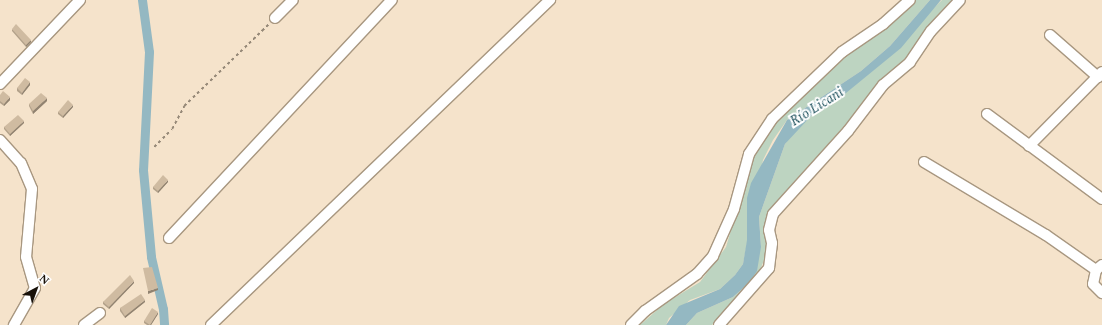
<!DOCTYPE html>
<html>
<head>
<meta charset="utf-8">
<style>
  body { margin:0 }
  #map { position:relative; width:1102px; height:325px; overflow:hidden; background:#f5e3cb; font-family:Spectral,serif }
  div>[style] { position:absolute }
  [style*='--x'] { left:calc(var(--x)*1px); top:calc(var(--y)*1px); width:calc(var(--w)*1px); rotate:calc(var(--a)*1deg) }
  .green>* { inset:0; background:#bdd4c1 }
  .water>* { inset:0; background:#94b8c2 }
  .canal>* { height:9px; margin:-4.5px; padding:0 4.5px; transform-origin:4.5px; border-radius:4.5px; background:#94b8c2 }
  .path>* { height:1.5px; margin-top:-0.75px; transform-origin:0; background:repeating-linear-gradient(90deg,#958877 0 3px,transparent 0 6px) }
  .roads { filter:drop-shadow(1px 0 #a89780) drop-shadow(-1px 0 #a89780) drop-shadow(0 1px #a89780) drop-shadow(0 -1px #a89780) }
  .minor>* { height:10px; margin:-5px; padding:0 5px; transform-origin:5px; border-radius:5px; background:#fff }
  .wall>* { inset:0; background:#b2a18a }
  .shaded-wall>* { inset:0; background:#918371 }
  .building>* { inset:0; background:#cfbba1 }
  span { translate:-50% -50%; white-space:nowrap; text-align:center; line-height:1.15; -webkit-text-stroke:4px #fff; paint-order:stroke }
  .water-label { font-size:14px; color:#184c58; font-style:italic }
  .north { position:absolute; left:16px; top:269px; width:40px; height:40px; -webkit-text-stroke:3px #fff; paint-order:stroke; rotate:41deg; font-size:11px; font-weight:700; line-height:16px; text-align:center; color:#171008 }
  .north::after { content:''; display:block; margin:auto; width:14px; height:18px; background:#171008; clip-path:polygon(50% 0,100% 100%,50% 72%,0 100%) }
</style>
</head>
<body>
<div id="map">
  <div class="green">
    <i style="clip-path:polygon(915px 0,930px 0,890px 46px,861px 71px,787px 120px,773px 140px,763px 160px,743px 264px,735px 275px,720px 289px,690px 300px,669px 318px,666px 325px,640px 325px,664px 304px,700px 282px,726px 247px,751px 162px,770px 128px,851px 52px)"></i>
    <i style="clip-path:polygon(942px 0,955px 0,927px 37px,888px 76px,780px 199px,766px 255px,757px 278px,712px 325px,686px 325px,697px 313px,733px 297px,749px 283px,761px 246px,759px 217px,785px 144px,794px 132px,812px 115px,836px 102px)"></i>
  </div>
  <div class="water">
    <i style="clip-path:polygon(930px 0,941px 0,901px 48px,835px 102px,812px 115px,785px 144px,759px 217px,761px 247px,757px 271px,749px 283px,733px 297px,697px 313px,686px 325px,666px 325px,679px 306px,720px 289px,735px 275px,743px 264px,747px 240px,747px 198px,751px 183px,787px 120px,861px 71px,890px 46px)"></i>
  </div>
  <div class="canal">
    <i style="--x:142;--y:0;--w:52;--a:82.3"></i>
    <i style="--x:149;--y:52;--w:118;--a:92.9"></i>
    <i style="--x:143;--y:170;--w:87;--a:84.7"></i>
    <i style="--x:151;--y:257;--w:53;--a:77"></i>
    <i style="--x:163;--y:309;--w:16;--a:86"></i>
  </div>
  <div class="path">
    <i style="--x:154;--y:147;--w:25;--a:-45"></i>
    <i style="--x:172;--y:129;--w:26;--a:-62"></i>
    <i style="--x:184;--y:106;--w:118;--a:-44"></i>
  </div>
  <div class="roads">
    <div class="minor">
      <i style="--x:275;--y:18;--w:25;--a:-45"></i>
      <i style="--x:1050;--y:35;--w:64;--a:41.2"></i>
      <i style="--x:0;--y:84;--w:116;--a:-46.4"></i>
      <i style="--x:987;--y:114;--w:143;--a:36.5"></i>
      <i style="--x:0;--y:140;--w:31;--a:48"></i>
      <i style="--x:21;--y:163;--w:28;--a:67"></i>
      <i style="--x:32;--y:189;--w:68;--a:95"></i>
      <i style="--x:26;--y:257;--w:32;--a:74"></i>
      <i style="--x:35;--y:288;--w:43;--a:119.6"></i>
      <i style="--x:1029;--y:146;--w:104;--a:-45.4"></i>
      <i style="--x:924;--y:162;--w:142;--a:30.9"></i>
      <i style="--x:1046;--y:235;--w:61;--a:35"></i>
      <i style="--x:169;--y:238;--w:326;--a:-46.9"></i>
      <i style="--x:1102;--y:265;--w:8;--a:140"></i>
      <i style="--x:1096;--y:270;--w:14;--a:102"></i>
      <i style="--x:1093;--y:284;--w:13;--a:45"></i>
      <i style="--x:84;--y:325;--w:20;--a:-37"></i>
      <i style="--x:211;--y:325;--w:470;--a:-43.8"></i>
      <i style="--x:631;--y:325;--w:20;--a:-45"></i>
      <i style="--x:645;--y:311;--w:64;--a:-35.4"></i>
      <i style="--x:697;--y:274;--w:24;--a:-48"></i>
      <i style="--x:713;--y:256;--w:51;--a:-65.9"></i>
      <i style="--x:734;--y:209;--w:57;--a:-74.7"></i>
      <i style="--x:749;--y:154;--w:42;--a:-56.7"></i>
      <i style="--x:772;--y:119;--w:97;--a:-43.7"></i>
      <i style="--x:842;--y:52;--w:50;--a:-34.3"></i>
      <i style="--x:883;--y:24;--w:36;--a:-42"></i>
      <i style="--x:719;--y:325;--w:76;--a:-48.7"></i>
      <i style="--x:769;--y:268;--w:25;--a:-83"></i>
      <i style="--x:772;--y:243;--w:13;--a:-103"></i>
      <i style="--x:769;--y:230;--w:16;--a:-76"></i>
      <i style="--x:773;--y:214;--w:112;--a:-47.9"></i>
      <i style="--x:848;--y:131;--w:58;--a:-52.7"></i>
      <i style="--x:883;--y:85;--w:35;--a:-40"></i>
      <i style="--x:910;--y:62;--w:37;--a:-56"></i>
      <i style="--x:931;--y:31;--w:42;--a:-46.9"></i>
    </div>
  </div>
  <div class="wall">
    <i style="clip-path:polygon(12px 29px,31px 42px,26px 47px,12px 31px)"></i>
    <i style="clip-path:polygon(30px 85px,22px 95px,17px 91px,17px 88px)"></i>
    <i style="clip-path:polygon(0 95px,10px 100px,4px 106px,0 103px)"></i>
    <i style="clip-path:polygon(47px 101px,33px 114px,29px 106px,29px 104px)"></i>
    <i style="clip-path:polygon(73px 107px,63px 118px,58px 114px,58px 112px)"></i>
    <i style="clip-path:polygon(24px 123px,10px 136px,4px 129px,4px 127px)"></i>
    <i style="clip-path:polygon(168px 182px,158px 193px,153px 189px,153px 187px)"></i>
    <i style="clip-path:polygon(134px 283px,109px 309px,103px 304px,103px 302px)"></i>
    <i style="clip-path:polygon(145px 302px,125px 318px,120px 311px,120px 308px)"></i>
    <i style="clip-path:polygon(158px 314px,151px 325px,147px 325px,144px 323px,144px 321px)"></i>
  </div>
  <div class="shaded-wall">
    <i style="clip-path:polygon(31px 40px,31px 42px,26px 47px,26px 45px)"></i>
    <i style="clip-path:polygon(30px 82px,30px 85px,22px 95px,22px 93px)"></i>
    <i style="clip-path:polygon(10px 97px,10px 100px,4px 106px,4px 104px)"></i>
    <i style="clip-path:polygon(47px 98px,47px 101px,33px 114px,33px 111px)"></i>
    <i style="clip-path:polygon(73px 105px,73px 107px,63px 118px,63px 116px)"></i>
    <i style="clip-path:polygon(24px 121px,24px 123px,10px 136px,10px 134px)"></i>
    <i style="clip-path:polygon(168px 180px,168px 182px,158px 193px,158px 191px)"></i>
    <i style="clip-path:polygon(134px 281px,134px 283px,109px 309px,109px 307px)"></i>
    <i style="clip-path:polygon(158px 288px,158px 290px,148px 294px,148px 291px)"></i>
    <i style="clip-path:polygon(145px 300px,145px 302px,125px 318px,125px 316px)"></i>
    <i style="clip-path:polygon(158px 312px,158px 314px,151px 325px,150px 325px)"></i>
  </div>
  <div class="building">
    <i style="clip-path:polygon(16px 24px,31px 40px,26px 45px,12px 29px)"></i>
    <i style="clip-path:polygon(25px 78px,30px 82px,22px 93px,17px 88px)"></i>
    <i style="clip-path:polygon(3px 91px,10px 97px,4px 104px,0 101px,0 95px)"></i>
    <i style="clip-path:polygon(41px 93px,47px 98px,33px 111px,29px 104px)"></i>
    <i style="clip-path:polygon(68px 100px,73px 105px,63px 116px,58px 112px)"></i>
    <i style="clip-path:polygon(18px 115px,24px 121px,10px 134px,4px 127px)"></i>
    <i style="clip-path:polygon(163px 175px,168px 180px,158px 191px,153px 187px)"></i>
    <i style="clip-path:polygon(152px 267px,158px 288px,148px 291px,143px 268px)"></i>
    <i style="clip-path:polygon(130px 275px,134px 281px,109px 307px,103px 302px)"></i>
    <i style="clip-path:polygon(141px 294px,145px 300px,125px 316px,120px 308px)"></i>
    <i style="clip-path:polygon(152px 308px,158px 312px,150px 325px,144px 321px)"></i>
  </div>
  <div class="water-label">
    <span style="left:817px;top:107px;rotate:-32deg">Río Licani</span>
  </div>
  <div class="north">N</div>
</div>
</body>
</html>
